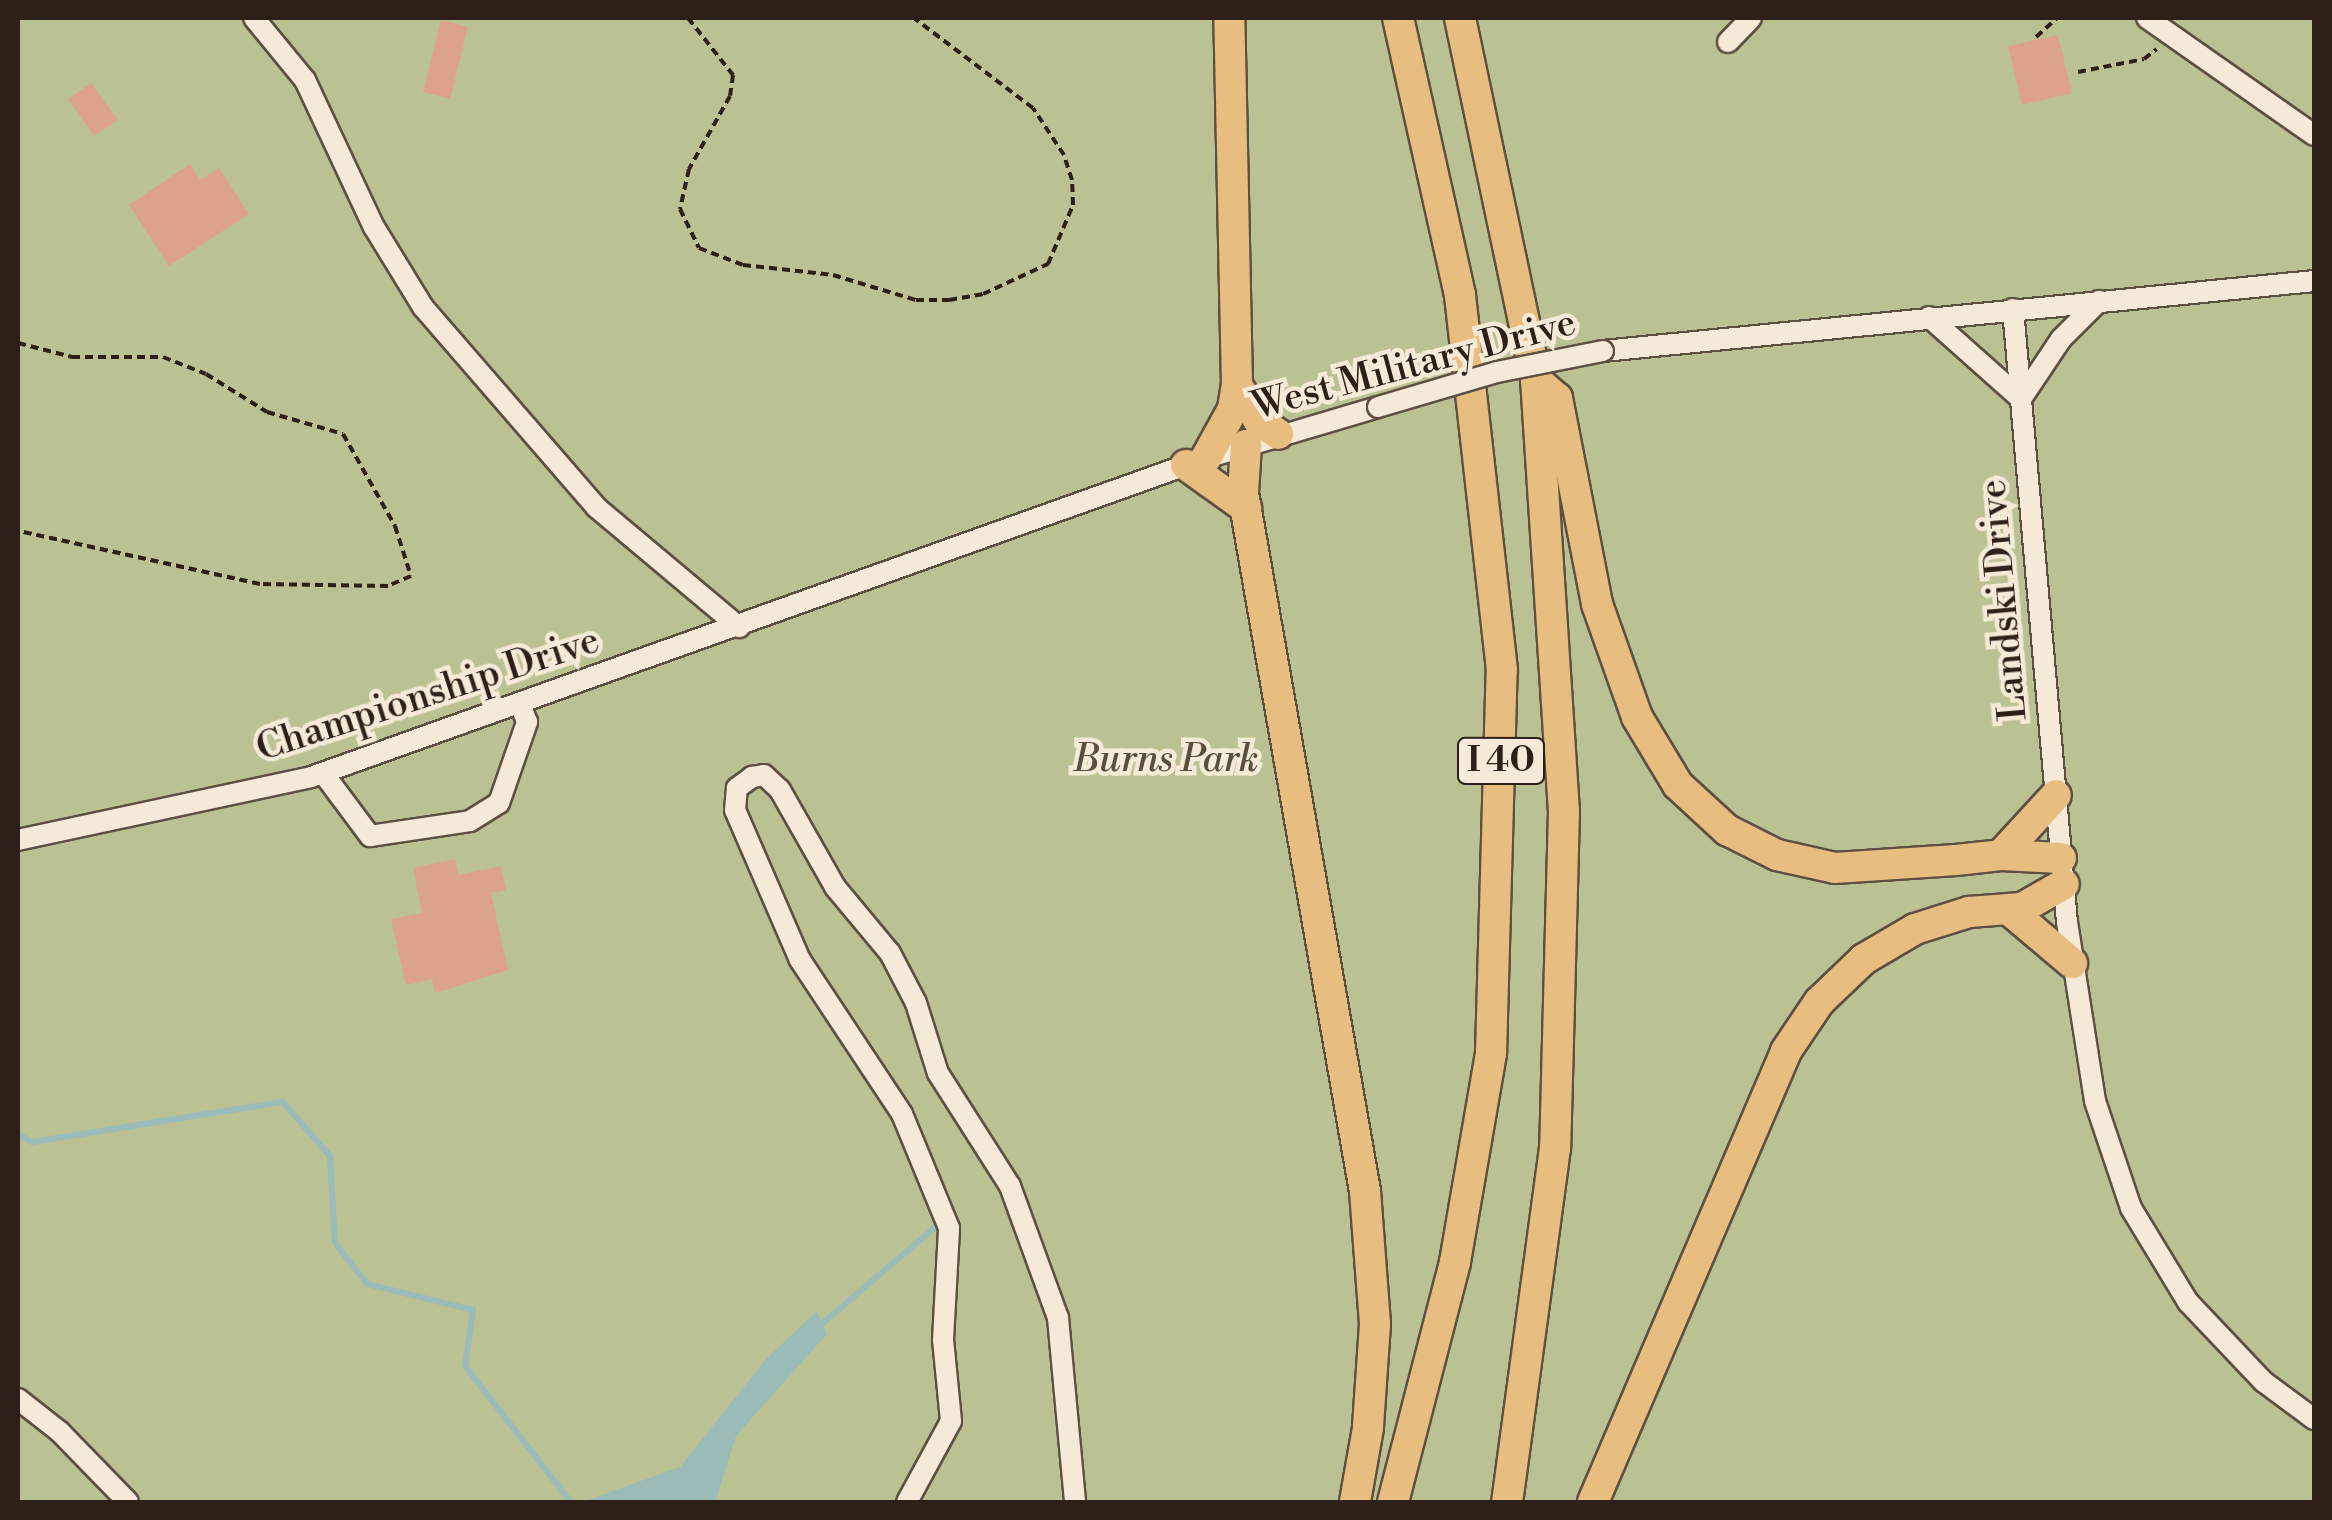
<!DOCTYPE html>
<html>
<head>
<meta charset="utf-8">
<style>
  body { margin:0 }
  #map { position:relative; width:2332px; height:1520px; overflow:hidden; background:#f0ddc1; font-family:"Libre Bodoni",serif }
  div>[style] { position:absolute }
  [style*='--x'] { left:calc(var(--x)*1px); top:calc(var(--y)*1px); width:calc(var(--w)*1px); rotate:calc(var(--a)*1deg) }
  .green>* { inset:0; background:#bac193 }
  .water>* { inset:0; background:#9bbbb9 }
  .stream>* { height:6px; margin:-3px; padding:0 3px; transform-origin:3px; border-radius:3px; background:#9bbbb9 }
  .building>* { inset:0; background:#dda28b }
  .path>* { height:4px; margin-top:-2px; transform-origin:0; background:repeating-linear-gradient(90deg,#2d2019 0 8px,transparent 0 13px) }
  .roads { filter:drop-shadow(2px 0 #5e4f43) drop-shadow(-2px 0 #5e4f43) drop-shadow(0 2px #5e4f43) drop-shadow(0 -2px #5e4f43) }
  .minor>* { height:20px; margin:-10px; padding:0 10px; transform-origin:10px; border-radius:10px; background:#f5e9d7 }
  .highway>* { height:30px; margin:-15px; padding:0 15px; transform-origin:15px; border-radius:15px; background:#e8be80 }
  .bridges { filter:drop-shadow(2px 0 #5e4f43) drop-shadow(-2px 0 #5e4f43) drop-shadow(0 2px #5e4f43) drop-shadow(0 -2px #5e4f43) }
  .minor-bridge>* { height:20px; margin:-10px; padding:0 10px; transform-origin:10px; border-radius:10px; background:#f5e9d7 }
  span { translate:-50% -50%; white-space:nowrap; text-align:center; line-height:1.15; -webkit-text-stroke:9px #f5e9d7; paint-order:stroke }
  .shield-label span { padding:2px 8px; background:#f5e9d7; border:2px solid; border-radius:8px; -webkit-text-stroke-width:0 }
  .shield-label { font-size:35px; color:#2d2019; font-weight:700 }
  .street-label { font-size:38px; color:#2d2019 }
  .park-label { font-size:38px; color:#57503e; font-style:italic }
  .frame { position:absolute; inset:0; border:20px solid #2d2019; pointer-events:none }
</style>
</head>
<body>
<div id="map">
  <div class="green">
    <i style="clip-path:polygon(18px 18px,2314px 18px,2314px 1502px,18px 1502px)"></i>
  </div>
  <div class="water">
    <i style="clip-path:polygon(817px 1311px,827px 1334px,736px 1436px,715px 1502px,582px 1502px,680px 1467px,767px 1358px)"></i>
  </div>
  <div class="stream">
    <i style="--x:18;--y:1134;--w:16;--a:30"></i>
    <i style="--x:32;--y:1142;--w:254;--a:-9.1"></i>
    <i style="--x:283;--y:1102;--w:72;--a:49"></i>
    <i style="--x:330;--y:1156;--w:87;--a:86.7"></i>
    <i style="--x:335;--y:1243;--w:52;--a:52"></i>
    <i style="--x:367;--y:1284;--w:109;--a:13.8"></i>
    <i style="--x:473;--y:1310;--w:57;--a:98.1"></i>
    <i style="--x:465;--y:1366;--w:172;--a:52.1"></i>
    <i style="--x:817;--y:1328;--w:162;--a:-40.5"></i>
  </div>
  <div class="building">
    <i style="clip-path:polygon(441px 20px,468px 27px,450px 99px,423px 92px)"></i>
    <i style="clip-path:polygon(2058px 35px,2072px 93px,2022px 105px,2008px 46px)"></i>
    <i style="clip-path:polygon(91px 83px,118px 120px,94px 136px,68px 99px)"></i>
    <i style="clip-path:polygon(190px 164px,200px 180px,219px 168px,249px 214px,169px 266px,129px 205px)"></i>
    <i style="clip-path:polygon(455px 859px,458px 875px,501px 866px,506px 890px,491px 893px,508px 970px,435px 993px,432px 979px,406px 985px,391px 919px,422px 913px,413px 868px)"></i>
  </div>
  <div class="path">
    <i style="--x:688;--y:18;--w:73;--a:51.7"></i>
    <i style="--x:733;--y:75;--w:21;--a:98"></i>
    <i style="--x:730;--y:96;--w:84;--a:119.3"></i>
    <i style="--x:689;--y:169;--w:41;--a:102.7"></i>
    <i style="--x:680;--y:209;--w:43;--a:64"></i>
    <i style="--x:699;--y:248;--w:47;--a:21.1"></i>
    <i style="--x:743;--y:265;--w:91;--a:6.3"></i>
    <i style="--x:833;--y:275;--w:87;--a:16.8"></i>
    <i style="--x:916;--y:300;--w:33;--a:0"></i>
    <i style="--x:949;--y:300;--w:35;--a:-10"></i>
    <i style="--x:983;--y:294;--w:72;--a:-24.8"></i>
    <i style="--x:1048;--y:264;--w:64;--a:-67"></i>
    <i style="--x:1073;--y:205;--w:25;--a:-92"></i>
    <i style="--x:1072;--y:180;--w:26;--a:-108"></i>
    <i style="--x:1064;--y:155;--w:56;--a:-123.4"></i>
    <i style="--x:1033;--y:108;--w:149;--a:-142.9"></i>
    <i style="--x:2036;--y:37;--w:28;--a:-42"></i>
    <i style="--x:2078;--y:72;--w:67;--a:-11.1"></i>
    <i style="--x:2144;--y:59;--w:16;--a:-38"></i>
    <i style="--x:18;--y:343;--w:56;--a:14.5"></i>
    <i style="--x:72;--y:357;--w:91;--a:0"></i>
    <i style="--x:163;--y:357;--w:46;--a:21.6"></i>
    <i style="--x:206;--y:374;--w:72;--a:31.9"></i>
    <i style="--x:267;--y:412;--w:79;--a:16.1"></i>
    <i style="--x:343;--y:434;--w:106;--a:60.5"></i>
    <i style="--x:395;--y:526;--w:52;--a:72.3"></i>
    <i style="--x:411;--y:576;--w:25;--a:157"></i>
    <i style="--x:388;--y:586;--w:128;--a:-179.1"></i>
    <i style="--x:260;--y:584;--w:248;--a:-167.6"></i>
  </div>
  <div class="roads">
    <div class="minor">
      <i style="--x:254;--y:18;--w:80;--a:50.6"></i>
      <i style="--x:305;--y:80;--w:162;--a:64.9"></i>
      <i style="--x:374;--y:227;--w:94;--a:58.5"></i>
      <i style="--x:423;--y:307;--w:264;--a:49.1"></i>
      <i style="--x:596;--y:507;--w:187;--a:40"></i>
      <i style="--x:2147;--y:18;--w:204;--a:35"></i>
      <i style="--x:1728;--y:42;--w:33;--a:-46"></i>
      <i style="--x:2013;--y:309;--w:615;--a:84.97"></i>
      <i style="--x:2067;--y:922;--w:181;--a:81.1"></i>
      <i style="--x:2095;--y:1101;--w:113;--a:71.4"></i>
      <i style="--x:2131;--y:1208;--w:110;--a:58.8"></i>
      <i style="--x:2188;--y:1302;--w:110;--a:46.5"></i>
      <i style="--x:2264;--y:1382;--w:62;--a:36.5"></i>
      <i style="--x:1929;--y:317;--w:123;--a:41.7"></i>
      <i style="--x:2021;--y:399;--w:72;--a:-56.3"></i>
      <i style="--x:2061;--y:339;--w:54;--a:-45"></i>
      <i style="--x:1603;--y:351;--w:714;--a:-5.62"></i>
      <i style="--x:323;--y:773;--w:79;--a:53.3"></i>
      <i style="--x:370;--y:836;--w:101;--a:-8.5"></i>
      <i style="--x:470;--y:821;--w:34;--a:-32"></i>
      <i style="--x:499;--y:803;--w:86;--a:-70.9"></i>
      <i style="--x:527;--y:722;--w:19;--a:-111"></i>
      <i style="--x:18;--y:840;--w:300;--a:-12.1"></i>
      <i style="--x:311;--y:777;--w:950;--a:-19.62"></i>
      <i style="--x:1206;--y:458;--w:179;--a:-16.5"></i>
      <i style="--x:18;--y:1399;--w:52;--a:38"></i>
      <i style="--x:59;--y:1431;--w:99;--a:45.8"></i>
      <i style="--x:907;--y:1502;--w:92;--a:-61.5"></i>
      <i style="--x:951;--y:1421;--w:81;--a:-95.6"></i>
      <i style="--x:943;--y:1340;--w:112;--a:-86.9"></i>
      <i style="--x:949;--y:1228;--w:123;--a:-112.4"></i>
      <i style="--x:902;--y:1114;--w:185;--a:-123.5"></i>
      <i style="--x:800;--y:960;--w:163;--a:-113.4"></i>
      <i style="--x:735;--y:810;--w:22;--a:-85"></i>
      <i style="--x:737;--y:788;--w:19;--a:-36"></i>
      <i style="--x:752;--y:777;--w:12;--a:-9"></i>
      <i style="--x:764;--y:775;--w:22;--a:43"></i>
      <i style="--x:780;--y:790;--w:112;--a:60.4"></i>
      <i style="--x:835;--y:887;--w:86;--a:50.2"></i>
      <i style="--x:890;--y:953;--w:56;--a:62.5"></i>
      <i style="--x:916;--y:1003;--w:73;--a:72.6"></i>
      <i style="--x:938;--y:1073;--w:134;--a:57.5"></i>
      <i style="--x:1010;--y:1186;--w:140;--a:70"></i>
      <i style="--x:1058;--y:1318;--w:185;--a:84.7"></i>
    </div>
    <div class="highway">
      <i style="--x:1460;--y:18;--w:369;--a:78.1"></i>
      <i style="--x:1536;--y:379;--w:433;--a:86.3"></i>
      <i style="--x:1564;--y:811;--w:337;--a:91.5"></i>
      <i style="--x:1555;--y:1148;--w:357;--a:97.7"></i>
      <i style="--x:1536;--y:380;--w:28;--a:41"></i>
      <i style="--x:1557;--y:398;--w:210;--a:79"></i>
      <i style="--x:1597;--y:604;--w:120;--a:70.5"></i>
      <i style="--x:1637;--y:717;--w:79;--a:58.9"></i>
      <i style="--x:1678;--y:785;--w:67;--a:42.6"></i>
      <i style="--x:1727;--y:830;--w:56;--a:26.6"></i>
      <i style="--x:1777;--y:855;--w:59;--a:12.6"></i>
      <i style="--x:1835;--y:868;--w:121;--a:-3.8"></i>
      <i style="--x:1956;--y:860;--w:45;--a:-6.3"></i>
      <i style="--x:2001;--y:855;--w:81;--a:-47.5"></i>
      <i style="--x:1237;--y:385;--w:42;--a:58.6"></i>
      <i style="--x:1259;--y:421;--w:23;--a:34"></i>
      <i style="--x:1246;--y:445;--w:48;--a:93.6"></i>
      <i style="--x:1243;--y:493;--w:709;--a:80.09"></i>
      <i style="--x:1365;--y:1191;--w:133;--a:85.7"></i>
      <i style="--x:1375;--y:1324;--w:104;--a:93.9"></i>
      <i style="--x:1368;--y:1428;--w:75;--a:100"></i>
      <i style="--x:1206;--y:458;--w:56;--a:-61.1"></i>
      <i style="--x:1233;--y:409;--w:24;--a:-81"></i>
      <i style="--x:1237;--y:385;--w:367;--a:-91.2"></i>
      <i style="--x:1186;--y:465;--w:74;--a:35.6"></i>
      <i style="--x:2001;--y:855;--w:60;--a:2.9"></i>
      <i style="--x:2008;--y:909;--w:84;--a:40.2"></i>
      <i style="--x:1393;--y:1502;--w:248;--a:-75.5"></i>
      <i style="--x:1455;--y:1262;--w:212;--a:-80.2"></i>
      <i style="--x:1491;--y:1053;--w:383;--a:-88.4"></i>
      <i style="--x:1502;--y:670;--w:377;--a:-96.4"></i>
      <i style="--x:1460;--y:295;--w:284;--a:-102.6"></i>
      <i style="--x:1593;--y:1502;--w:491;--a:-66.8"></i>
      <i style="--x:1786;--y:1051;--w:59;--a:-56"></i>
      <i style="--x:1819;--y:1002;--w:62;--a:-43.7"></i>
      <i style="--x:1864;--y:959;--w:59;--a:-30.5"></i>
      <i style="--x:1915;--y:929;--w:57;--a:-17.5"></i>
      <i style="--x:1969;--y:912;--w:53;--a:-4.3"></i>
      <i style="--x:2022;--y:908;--w:48;--a:-29.7"></i>
    </div>
  </div>
  <div class="bridges">
    <div class="minor-bridge">
      <i style="--x:1378;--y:407;--w:124;--a:-16.4"></i>
      <i style="--x:1497;--y:372;--w:108;--a:-11.2"></i>
    </div>
  </div>
  <div class="shield-label">
    <span style="left:1501px;top:761px">I 40</span>
  </div>
  <div class="street-label">
    <span style="left:1414px;top:365px;rotate:-15deg">West Military Drive</span>
    <span style="left:2004px;top:600px;rotate:-95deg">Landski Drive</span>
    <span style="left:428px;top:695px;rotate:-18deg">Championship Drive</span>
  </div>
  <div class="park-label">
    <span style="left:1166px;top:760px">Burns Park</span>
  </div>
  <div class="frame"></div>
</div>
</body>
</html>
